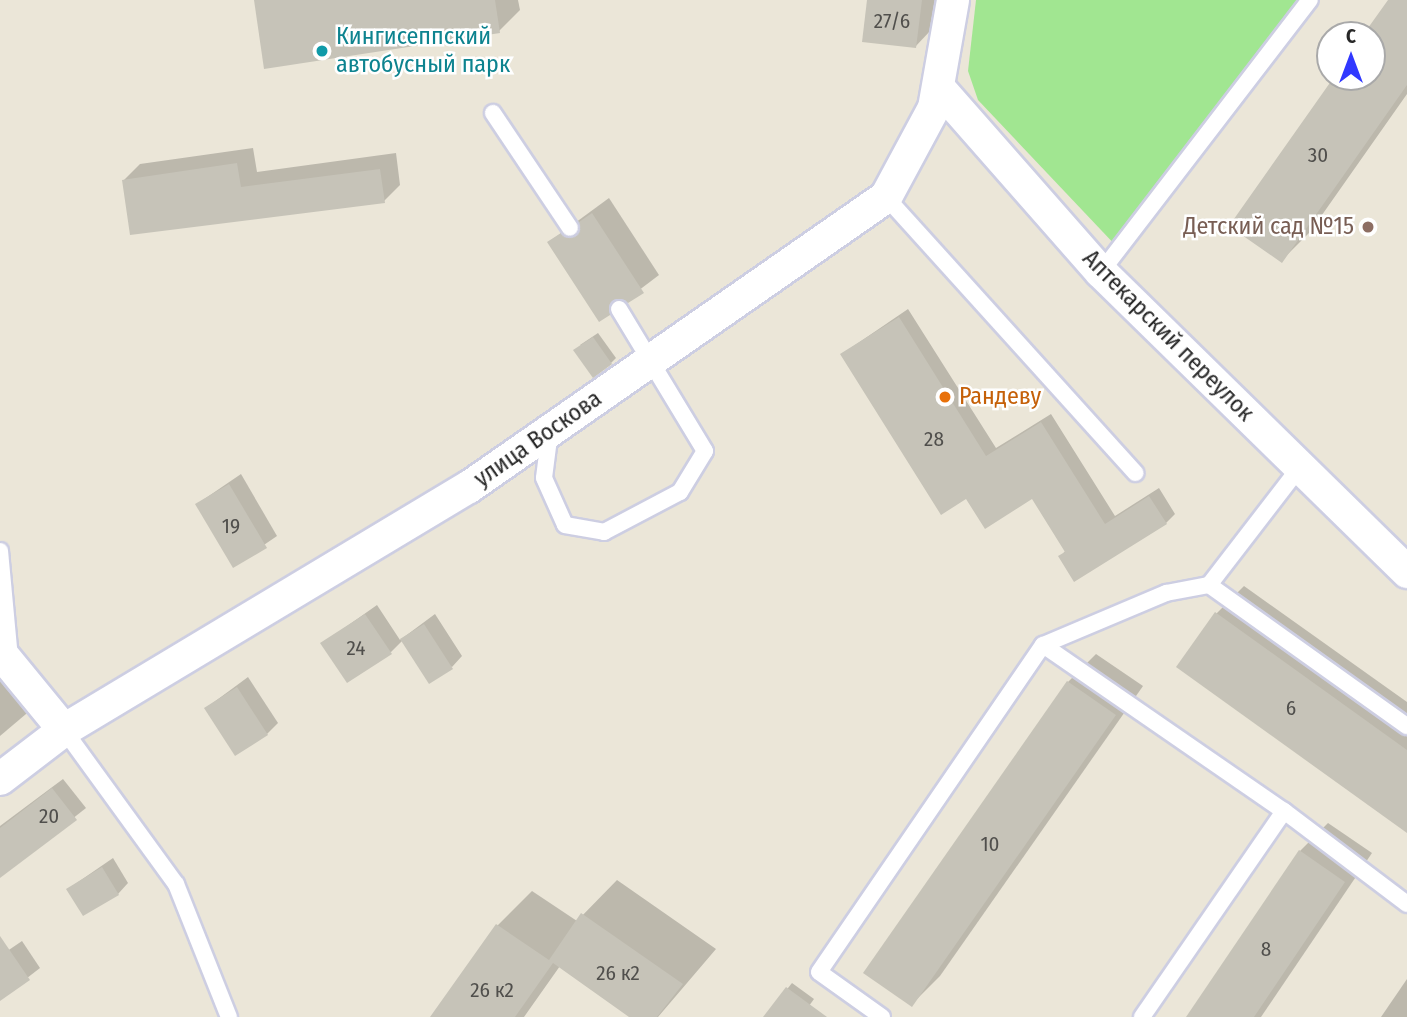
<!DOCTYPE html>
<html>
<head>
<meta charset="utf-8">
<style>
  body { margin:0 }
  #map { position:relative; width:1407px; height:1017px; overflow:hidden; background:#ebe6d8; font-family:"Fira Sans Condensed",sans-serif }
  div>[style] { position:absolute }
  [style*='--x'] { left:calc(var(--x)*1px); top:calc(var(--y)*1px); width:calc(var(--w)*1px); rotate:calc(var(--a)*1deg) }
  .green>* { inset:0; background:#a1e691 }
  .shadow>* { inset:0; background:#0003 }
  .building>* { inset:0; background:#c6c3b8 }
  .roads { filter:drop-shadow(2px 0 #cdcee2) drop-shadow(-2px 0 #cdcee2) drop-shadow(0 2px #cdcee2) drop-shadow(0 -2px #cdcee2) }
  .service>* { height:16px; margin:-8px; padding:0 8px; transform-origin:8px; border-radius:8px; background:#fff }
  .minor>* { height:32px; margin:-16px; padding:0 16px; transform-origin:16px; border-radius:16px; background:#fff }
  .dots>* { width:19px; height:19px; translate:-50% -50%; box-sizing:border-box; border:4px solid #fff; border-radius:50% }
  span { translate:-50% -50%; white-space:nowrap; text-align:center; line-height:1.15; -webkit-text-stroke:5px #fff; paint-order:stroke }
  .number-label { font-size:21px; color:#504f4c }
  .number-label span { -webkit-text-stroke-width:0 }
  .culture-label { font-size:24px; color:#0d838f }
  .left { translate:0 -50%; text-align:left }
  .education-label { font-size:24px; color:#785e54 }
  .right { translate:-100% -50%; text-align:right }
  .street-label { font-size:24px; color:#282828 }
  .food-label { font-size:24px; color:#c56008 }
  .north { position:absolute; left:1316px; top:21px; width:70px; height:70px; box-sizing:border-box; background:#fff; border:2px solid #a9a9a9; border-radius:50%; rotate:0deg; font-size:19px; font-weight:700; line-height:28px; text-align:center; color:#282828 }
  .north::after { content:''; display:block; margin:auto; width:24px; height:32px; background:#3138ff; clip-path:polygon(50% 0,100% 100%,50% 72%,0 100%) }
</style>
</head>
<body>
<div id="map">
  <div class="green">
    <i style="clip-path:polygon(976px 0,1304px 0,1119px 249px,978px 100px,968px 71px)"></i>
  </div>
  <div class="shadow">
    <i style="clip-path:polygon(255px 0,518px 0,520px 10px,499px 31px)"></i>
    <i style="clip-path:polygon(868px 0,935px 0,931px 30px,915px 47px)"></i>
    <i style="clip-path:polygon(1390px 0,1407px 0,1407px 94px,1310px 232px,1282px 260px,1336px 77px,1372px 77px,1372px 35px,1365px 35px)"></i>
    <i style="clip-path:polygon(253px 148px,257px 172px,396px 153px,400px 185px,384px 201px,124px 180px,140px 164px)"></i>
    <i style="clip-path:polygon(609px 198px,659px 275px,609px 313px,549px 242px)"></i>
    <i style="clip-path:polygon(908px 309px,996px 448px,1051px 414px,1115px 516px,1159px 488px,1175px 514px,1166px 523px,1060px 557px,1066px 550px,1033px 496px,967px 497px,842px 354px)"></i>
    <i style="clip-path:polygon(598px 333px,616px 358px,611px 363px,580px 345px)"></i>
    <i style="clip-path:polygon(241px 474px,277px 536px,233px 566px,197px 504px)"></i>
    <i style="clip-path:polygon(1244px 586px,1407px 702px,1407px 831px,1216px 614px)"></i>
    <i style="clip-path:polygon(377px 605px,400px 640px,435px 614px,462px 656px,452px 667px,403px 640px,391px 652px,323px 643px)"></i>
    <i style="clip-path:polygon(0 654px,39px 703px,0 736px)"></i>
    <i style="clip-path:polygon(1096px 654px,1143px 686px,940px 976px,912px 1004px,1068px 682px)"></i>
    <i style="clip-path:polygon(248px 677px,278px 723px,267px 734px,206px 708px)"></i>
    <i style="clip-path:polygon(63px 779px,86px 808px,0 876px,0 826px)"></i>
    <i style="clip-path:polygon(1328px 823px,1372px 853px,1261px 1017px,1188px 1017px,1300px 851px)"></i>
    <i style="clip-path:polygon(113px 858px,128px 883px,118px 894px,68px 889px)"></i>
    <i style="clip-path:polygon(617px 880px,716px 949px,658px 1017px,632px 1017px,560px 966px,524px 1017px,432px 1017px,498px 925px,532px 891px,577px 921px)"></i>
    <i style="clip-path:polygon(22px 941px,40px 968px,0 999px,0 956px)"></i>
    <i style="clip-path:polygon(1407px 979px,1407px 1017px,1381px 1017px)"></i>
    <i style="clip-path:polygon(792px 983px,814px 999px,801px 1017px,772px 1008px)"></i>
  </div>
  <div class="building">
    <i style="clip-path:polygon(254px 0,495px 0,500px 33px,264px 69px)"></i>
    <i style="clip-path:polygon(867px 0,922px 0,916px 48px,862px 42px)"></i>
    <i style="clip-path:polygon(1388px 0,1407px 0,1407px 85px,1282px 263px,1229px 226px,1334px 77px,1372px 77px,1372px 35px,1363px 35px)"></i>
    <i style="clip-path:polygon(237px 163px,241px 187px,380px 169px,385px 203px,130px 235px,122px 180px)"></i>
    <i style="clip-path:polygon(592px 213px,644px 293px,628px 303px,613px 300px,610px 315px,599px 322px,547px 242px,561px 233px,575px 237px,579px 222px)"></i>
    <i style="clip-path:polygon(899px 317px,986px 456px,1041px 422px,1105px 524px,1149px 496px,1167px 524px,1074px 582px,1058px 556px,1065px 552px,1032px 499px,985px 529px,966px 499px,941px 515px,840px 354px)"></i>
    <i style="clip-path:polygon(593px 337px,612px 364px,593px 378px,573px 350px)"></i>
    <i style="clip-path:polygon(229px 484px,267px 548px,233px 568px,195px 504px)"></i>
    <i style="clip-path:polygon(1215px 612px,1407px 750px,1407px 833px,1176px 667px)"></i>
    <i style="clip-path:polygon(365px 614px,392px 654px,347px 683px,320px 643px)"></i>
    <i style="clip-path:polygon(424px 624px,453px 669px,429px 684px,400px 639px)"></i>
    <i style="clip-path:polygon(1067px 681px,1116px 715px,912px 1007px,863px 973px)"></i>
    <i style="clip-path:polygon(237px 687px,268px 735px,235px 756px,204px 708px)"></i>
    <i style="clip-path:polygon(52px 788px,77px 820px,0 878px,0 828px)"></i>
    <i style="clip-path:polygon(1299px 850px,1345px 882px,1254px 1017px,1186px 1017px)"></i>
    <i style="clip-path:polygon(102px 867px,119px 895px,83px 916px,66px 889px)"></i>
    <i style="clip-path:polygon(581px 913px,683px 984px,657px 1017px,629px 1017px,553px 963px,515px 1017px,430px 1017px,496px 924px,549px 960px)"></i>
    <i style="clip-path:polygon(0 936px,30px 980px,0 1001px)"></i>
    <i style="clip-path:polygon(786px 987px,827px 1017px,763px 1017px)"></i>
  </div>
  <div class="roads">
    <div class="service">
      <i style="--x:493;--y:113;--w:138;--a:56.2"></i>
      <i style="--x:886;--y:197;--w:372;--a:47.9"></i>
      <i style="--x:1101;--y:272;--w:343;--a:-52.5"></i>
      <i style="--x:550;--y:431;--w:47;--a:97.3"></i>
      <i style="--x:544;--y:478;--w:51;--a:65.9"></i>
      <i style="--x:565;--y:525;--w:40;--a:10"></i>
      <i style="--x:604;--y:532;--w:86;--a:-27.8"></i>
      <i style="--x:680;--y:492;--w:48;--a:-58.6"></i>
      <i style="--x:705;--y:451;--w:166;--a:-121.2"></i>
      <i style="--x:0;--y:551;--w:108;--a:84.7"></i>
      <i style="--x:1209;--y:585;--w:149;--a:-52.4"></i>
      <i style="--x:1043;--y:645;--w:293;--a:34.6"></i>
      <i style="--x:64;--y:730;--w:190;--a:54"></i>
      <i style="--x:176;--y:884;--w:143;--a:68.3"></i>
      <i style="--x:882;--y:1017;--w:77;--a:-144.5"></i>
      <i style="--x:819;--y:972;--w:396;--a:-55.6"></i>
      <i style="--x:1043;--y:645;--w:134;--a:-22.9"></i>
      <i style="--x:1166;--y:593;--w:44;--a:-10.5"></i>
      <i style="--x:1209;--y:585;--w:243;--a:35.5"></i>
      <i style="--x:1142;--y:1017;--w:250;--a:-55.4"></i>
      <i style="--x:1284;--y:811;--w:154;--a:37.1"></i>
    </div>
    <div class="minor">
      <i style="--x:940;--y:89;--w:244;--a:48.7"></i>
      <i style="--x:1101;--y:272;--w:429;--a:44.4"></i>
      <i style="--x:0;--y:652;--w:101;--a:50.6"></i>
      <i style="--x:0;--y:779;--w:81;--a:-37.4"></i>
      <i style="--x:64;--y:730;--w:472;--a:-31"></i>
      <i style="--x:469;--y:487;--w:508;--a:-34.82"></i>
      <i style="--x:886;--y:197;--w:101;--a:-61.7"></i>
      <i style="--x:934;--y:108;--w:110;--a:-80"></i>
    </div>
  </div>
  <div class="dots">
    <i style="left:322px;top:51px;background:#0f9aa8"></i>
    <i style="left:1368px;top:227px;background:#8d6e63"></i>
    <i style="left:945px;top:397px;background:#e8710a"></i>
  </div>
  <div class="number-label">
    <span style="left:892px;top:21px">27/6</span>
    <span style="left:1318px;top:155px">30</span>
    <span style="left:934px;top:439px">28</span>
    <span style="left:231px;top:526px">19</span>
    <span style="left:356px;top:648px">24</span>
    <span style="left:1291px;top:708px">6</span>
    <span style="left:49px;top:816px">20</span>
    <span style="left:990px;top:844px">10</span>
    <span style="left:1266px;top:949px">8</span>
    <span style="left:618px;top:973px">26 к2</span>
    <span style="left:492px;top:990px">26 к2</span>
  </div>
  <div class="culture-label">
    <span class="left" style="left:336px;top:51px">Кингисеппский<br>автобусный парк</span>
  </div>
  <div class="education-label">
    <span class="right" style="left:1354px;top:227px">Детский сад №15</span>
  </div>
  <div class="street-label">
    <span style="left:1168px;top:336px;rotate:45deg">Аптекарский переулок</span>
    <span style="left:538px;top:439px;rotate:-35deg">улица Воскова</span>
  </div>
  <div class="food-label">
    <span class="left" style="left:959px;top:397px">Рандеву</span>
  </div>
  <div class="north">С</div>
</div>
</body>
</html>
